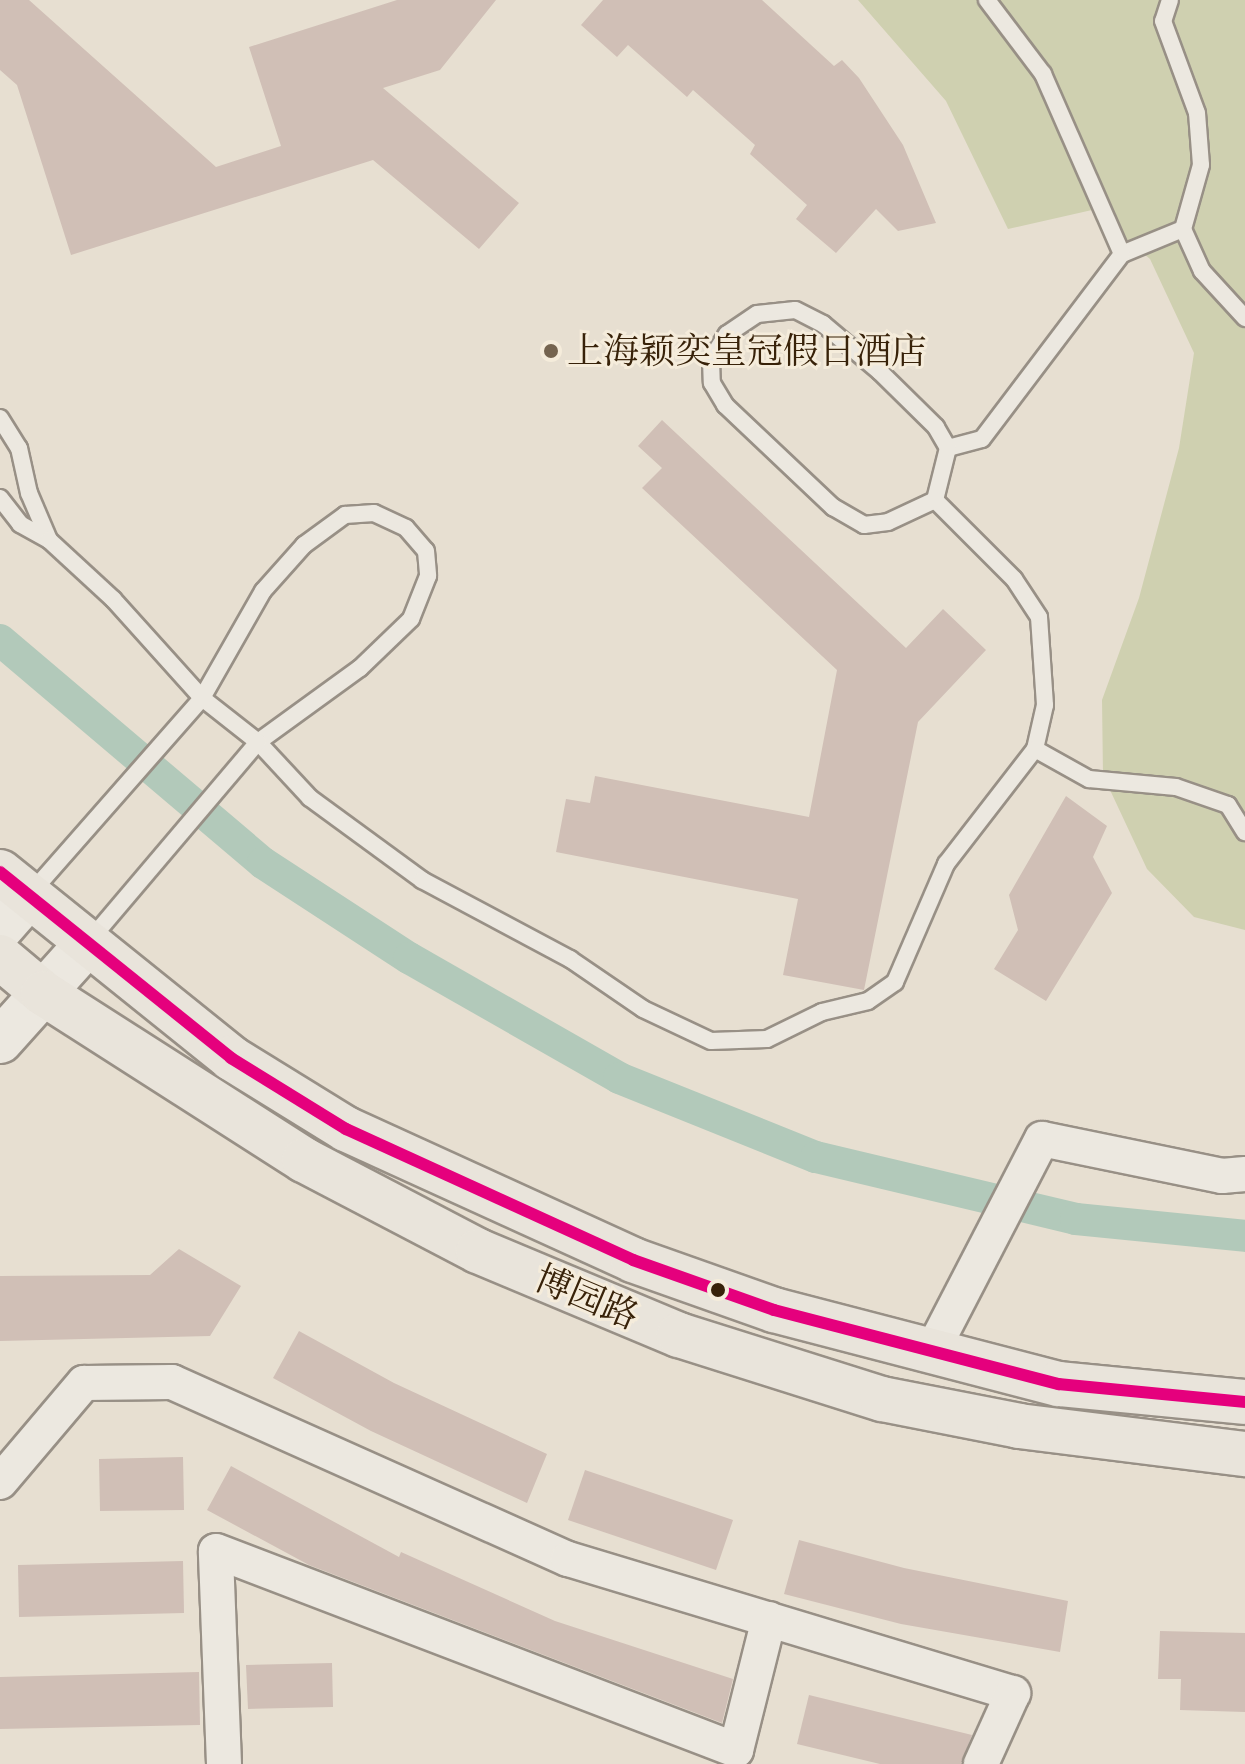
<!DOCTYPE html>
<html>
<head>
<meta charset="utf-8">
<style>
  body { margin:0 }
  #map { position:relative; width:1245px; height:1764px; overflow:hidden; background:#e7dfd1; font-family:"EB Garamond","Noto Serif SC",serif }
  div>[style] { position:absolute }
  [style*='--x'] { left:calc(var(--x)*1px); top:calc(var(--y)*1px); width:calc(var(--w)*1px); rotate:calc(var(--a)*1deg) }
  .green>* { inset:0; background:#cfd0b0 }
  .canal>* { height:32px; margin:-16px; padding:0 16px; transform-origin:16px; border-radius:16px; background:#b2c9ba }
  .building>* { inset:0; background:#d0bfb6 }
  .roads { filter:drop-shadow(2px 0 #989086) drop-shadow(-2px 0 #989086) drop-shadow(0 2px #989086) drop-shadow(0 -2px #989086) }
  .service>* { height:16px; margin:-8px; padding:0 8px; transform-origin:8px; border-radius:8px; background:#ece8e0 }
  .minor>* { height:34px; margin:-17px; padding:0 17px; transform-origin:17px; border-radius:17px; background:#ece8e0 }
  .secondary>* { height:44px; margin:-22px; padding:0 22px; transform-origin:22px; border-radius:22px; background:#ece8e0 }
  .primary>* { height:44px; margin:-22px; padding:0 22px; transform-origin:22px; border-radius:22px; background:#e9e4db }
  .bus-1>* { height:12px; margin:-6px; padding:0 6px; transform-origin:6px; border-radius:6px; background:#e5007d }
  .dots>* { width:22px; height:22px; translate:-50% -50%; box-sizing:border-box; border:4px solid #f5ecdb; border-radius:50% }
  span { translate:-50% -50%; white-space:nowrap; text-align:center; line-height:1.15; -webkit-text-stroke:6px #f5ecdb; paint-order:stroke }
  .poi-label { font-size:36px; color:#382209 }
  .left { translate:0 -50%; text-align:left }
  .street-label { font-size:36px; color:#382209 }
</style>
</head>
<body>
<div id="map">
  <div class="green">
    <i style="clip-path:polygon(858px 0,1245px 0,1245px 930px,1194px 917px,1147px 869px,1103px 775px,1102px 700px,1139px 598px,1179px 448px,1194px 353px,1150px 259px,1092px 210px,1008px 229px,946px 101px)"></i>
  </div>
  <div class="canal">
    <i style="--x:0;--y:640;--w:345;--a:40.3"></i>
    <i style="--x:263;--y:863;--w:174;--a:33.1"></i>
    <i style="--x:409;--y:958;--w:242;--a:29.7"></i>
    <i style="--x:619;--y:1078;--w:212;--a:21.9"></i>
    <i style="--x:816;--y:1157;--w:267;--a:13.4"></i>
    <i style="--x:1076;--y:1219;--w:170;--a:5.7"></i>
  </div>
  <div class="building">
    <i style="clip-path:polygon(0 0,29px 0,216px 167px,281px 146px,249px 47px,397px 0,496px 0,440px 70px,383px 88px,519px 203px,479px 249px,373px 160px,71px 255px,17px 85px,0 70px)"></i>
    <i style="clip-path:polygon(603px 0,762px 0,834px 66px,842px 60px,859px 78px,903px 145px,936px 223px,898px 231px,876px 209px,836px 253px,796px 219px,807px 205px,750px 154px,755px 145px,693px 90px,687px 97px,628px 45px,617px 57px,581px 25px)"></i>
    <i style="clip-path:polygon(662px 420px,906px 648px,943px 609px,986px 650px,918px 722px,864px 990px,783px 975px,798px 899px,556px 852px,566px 799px,590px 803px,595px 776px,809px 817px,837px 670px,642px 488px,662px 468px,638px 446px)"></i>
    <i style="clip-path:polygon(1066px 796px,1107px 826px,1093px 857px,1112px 893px,1046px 1001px,994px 969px,1018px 930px,1009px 895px)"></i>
    <i style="clip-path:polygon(179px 1249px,241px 1286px,210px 1336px,0 1341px,0 1276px,150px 1275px)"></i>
    <i style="clip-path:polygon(299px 1331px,394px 1383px,547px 1454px,527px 1503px,371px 1431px,273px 1378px)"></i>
    <i style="clip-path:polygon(183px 1457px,184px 1510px,100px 1511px,99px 1459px)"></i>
    <i style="clip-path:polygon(231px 1466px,399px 1557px,401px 1552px,555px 1621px,733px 1679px,722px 1723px,309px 1565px,207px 1510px)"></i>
    <i style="clip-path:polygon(585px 1470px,733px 1520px,716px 1570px,568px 1520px)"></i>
    <i style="clip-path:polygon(799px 1540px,904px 1568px,1068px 1601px,1060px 1652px,901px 1624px,784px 1594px)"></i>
    <i style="clip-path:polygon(183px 1561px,184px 1613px,19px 1617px,18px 1565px)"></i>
    <i style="clip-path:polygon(1160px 1631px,1245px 1633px,1245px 1712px,1180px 1710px,1181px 1679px,1158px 1679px)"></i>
    <i style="clip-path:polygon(332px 1663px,333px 1707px,248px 1709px,246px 1665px)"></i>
    <i style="clip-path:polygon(199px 1672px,200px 1725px,0 1729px,0 1677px)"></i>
    <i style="clip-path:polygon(809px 1695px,972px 1735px,961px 1764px,880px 1764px,797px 1744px)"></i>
  </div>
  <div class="roads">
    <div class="service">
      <i style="--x:1170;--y:0;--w:22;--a:108"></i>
      <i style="--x:1163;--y:21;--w:98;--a:69.7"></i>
      <i style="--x:1197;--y:113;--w:52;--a:85.6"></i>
      <i style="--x:1201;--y:165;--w:66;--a:105.7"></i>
      <i style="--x:1183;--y:229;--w:46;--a:65.7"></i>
      <i style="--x:1202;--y:271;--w:64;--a:47.5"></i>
      <i style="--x:1122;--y:254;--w:66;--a:-22.3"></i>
      <i style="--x:0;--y:418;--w:36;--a:58"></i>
      <i style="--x:19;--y:448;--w:46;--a:77.5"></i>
      <i style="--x:29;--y:493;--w:51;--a:66.9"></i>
      <i style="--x:948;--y:448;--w:35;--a:-15"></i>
      <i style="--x:982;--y:439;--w:232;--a:-52.9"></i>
      <i style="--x:1122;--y:254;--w:197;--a:-113.7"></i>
      <i style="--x:1043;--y:74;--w:93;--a:-127.1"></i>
      <i style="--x:0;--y:498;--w:33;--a:52"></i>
      <i style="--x:20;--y:524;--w:33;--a:29"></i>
      <i style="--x:49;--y:540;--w:87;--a:42.7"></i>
      <i style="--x:113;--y:599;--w:133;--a:48"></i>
      <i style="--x:202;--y:698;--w:71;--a:38.2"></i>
      <i style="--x:258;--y:742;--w:76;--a:47.1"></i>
      <i style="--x:310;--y:798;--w:139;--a:36.2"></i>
      <i style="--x:422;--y:880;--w:168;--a:28.1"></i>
      <i style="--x:570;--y:959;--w:88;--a:34.4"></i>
      <i style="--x:643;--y:1009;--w:75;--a:25.2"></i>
      <i style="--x:711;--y:1041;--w:56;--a:-2"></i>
      <i style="--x:767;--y:1039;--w:61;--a:-26.1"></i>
      <i style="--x:822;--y:1012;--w:47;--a:-13.4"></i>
      <i style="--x:868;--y:1001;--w:33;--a:-35"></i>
      <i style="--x:895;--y:982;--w:129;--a:-66.6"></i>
      <i style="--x:946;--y:864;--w:145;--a:-52.3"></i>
      <i style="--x:1035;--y:749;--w:45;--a:-77.2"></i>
      <i style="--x:1045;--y:705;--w:88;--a:-93.9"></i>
      <i style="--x:1039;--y:617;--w:45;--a:-123.3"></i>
      <i style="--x:1014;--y:579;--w:112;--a:-135"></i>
      <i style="--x:935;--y:500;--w:54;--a:-76"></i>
      <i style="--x:948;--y:448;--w:24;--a:-120"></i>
      <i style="--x:936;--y:427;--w:78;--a:-135.5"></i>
      <i style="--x:880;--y:372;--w:75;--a:-139.9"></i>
      <i style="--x:823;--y:324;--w:31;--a:-153"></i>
      <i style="--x:795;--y:310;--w:38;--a:174"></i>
      <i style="--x:757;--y:314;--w:36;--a:146"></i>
      <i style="--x:727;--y:334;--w:31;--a:122"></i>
      <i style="--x:711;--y:360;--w:23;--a:88"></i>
      <i style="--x:712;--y:383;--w:26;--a:59"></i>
      <i style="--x:725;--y:405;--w:149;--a:43.4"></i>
      <i style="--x:833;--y:507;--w:36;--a:30"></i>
      <i style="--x:864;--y:525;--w:24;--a:-7"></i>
      <i style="--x:888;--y:522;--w:52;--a:-25.1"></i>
      <i style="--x:1035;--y:749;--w:62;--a:29.1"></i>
      <i style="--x:1089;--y:779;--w:87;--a:5.3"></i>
      <i style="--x:1176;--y:787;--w:55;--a:19.1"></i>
      <i style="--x:1228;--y:805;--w:32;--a:58"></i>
      <i style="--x:30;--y:894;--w:261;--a:-48.7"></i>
      <i style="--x:202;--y:698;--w:123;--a:-60.3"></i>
      <i style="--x:263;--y:591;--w:62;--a:-48.3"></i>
      <i style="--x:304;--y:545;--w:51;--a:-36.2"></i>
      <i style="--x:345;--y:515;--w:29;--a:-4"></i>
      <i style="--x:374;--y:513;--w:35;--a:25"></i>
      <i style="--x:406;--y:528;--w:30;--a:49"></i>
      <i style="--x:426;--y:551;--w:25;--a:85"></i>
      <i style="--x:428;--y:576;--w:46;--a:111.6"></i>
      <i style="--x:411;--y:619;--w:71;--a:136.1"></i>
      <i style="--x:360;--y:668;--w:126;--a:144"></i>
      <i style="--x:258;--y:742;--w:261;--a:130.3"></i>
    </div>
    <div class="minor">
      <i style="--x:931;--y:1353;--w:241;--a:-62.6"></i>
      <i style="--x:1042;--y:1139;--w:184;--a:11.6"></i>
      <i style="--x:1222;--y:1176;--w:23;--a:-5"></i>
      <i style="--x:0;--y:1482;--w:130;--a:-49.7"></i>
      <i style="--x:84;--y:1383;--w:88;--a:-0.7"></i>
      <i style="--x:172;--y:1382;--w:434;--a:24.1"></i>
      <i style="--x:568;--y:1559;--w:465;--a:16.8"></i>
      <i style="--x:1013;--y:1693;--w:78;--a:114.3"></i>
      <i style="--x:224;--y:1764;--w:213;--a:-92.2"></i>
      <i style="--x:216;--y:1551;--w:557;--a:20.94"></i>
      <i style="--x:736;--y:1750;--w:135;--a:-75.9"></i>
    </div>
    <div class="secondary">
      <i style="--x:0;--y:929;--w:43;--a:-48.8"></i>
      <i style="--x:0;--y:1041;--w:132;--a:-48.1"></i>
    </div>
    <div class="primary">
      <i style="--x:0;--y:872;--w:297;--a:38.8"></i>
      <i style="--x:231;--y:1058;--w:135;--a:31.7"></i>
      <i style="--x:346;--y:1129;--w:315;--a:24.5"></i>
      <i style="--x:633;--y:1260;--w:150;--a:19.5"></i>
      <i style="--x:774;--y:1310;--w:294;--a:14.6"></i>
      <i style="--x:1059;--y:1384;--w:187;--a:5.5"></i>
      <i style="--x:0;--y:957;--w:56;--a:39.9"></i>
      <i style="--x:43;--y:993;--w:310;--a:32.6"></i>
      <i style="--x:304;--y:1160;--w:196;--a:27.6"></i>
      <i style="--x:478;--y:1251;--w:218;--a:22.7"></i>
      <i style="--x:679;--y:1335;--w:213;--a:17.5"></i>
      <i style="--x:882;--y:1399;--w:140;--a:11.1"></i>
      <i style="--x:1019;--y:1426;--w:228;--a:7.1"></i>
    </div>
  </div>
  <div class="bus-1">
    <i style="--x:0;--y:872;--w:297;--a:38.8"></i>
    <i style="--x:231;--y:1058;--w:135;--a:31.7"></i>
    <i style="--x:346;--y:1129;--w:315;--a:24.5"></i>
    <i style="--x:633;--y:1260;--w:150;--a:19.5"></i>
    <i style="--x:774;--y:1310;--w:294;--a:14.6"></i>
    <i style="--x:1059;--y:1384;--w:187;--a:5.5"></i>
  </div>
  <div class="dots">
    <i style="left:551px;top:351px;background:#75644f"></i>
    <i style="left:718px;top:1290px;background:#382209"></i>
  </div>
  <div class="poi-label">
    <span class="left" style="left:567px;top:351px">上海颖奕皇冠假日酒店</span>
  </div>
  <div class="street-label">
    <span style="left:587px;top:1297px;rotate:23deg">博园路</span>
  </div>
</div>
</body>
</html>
